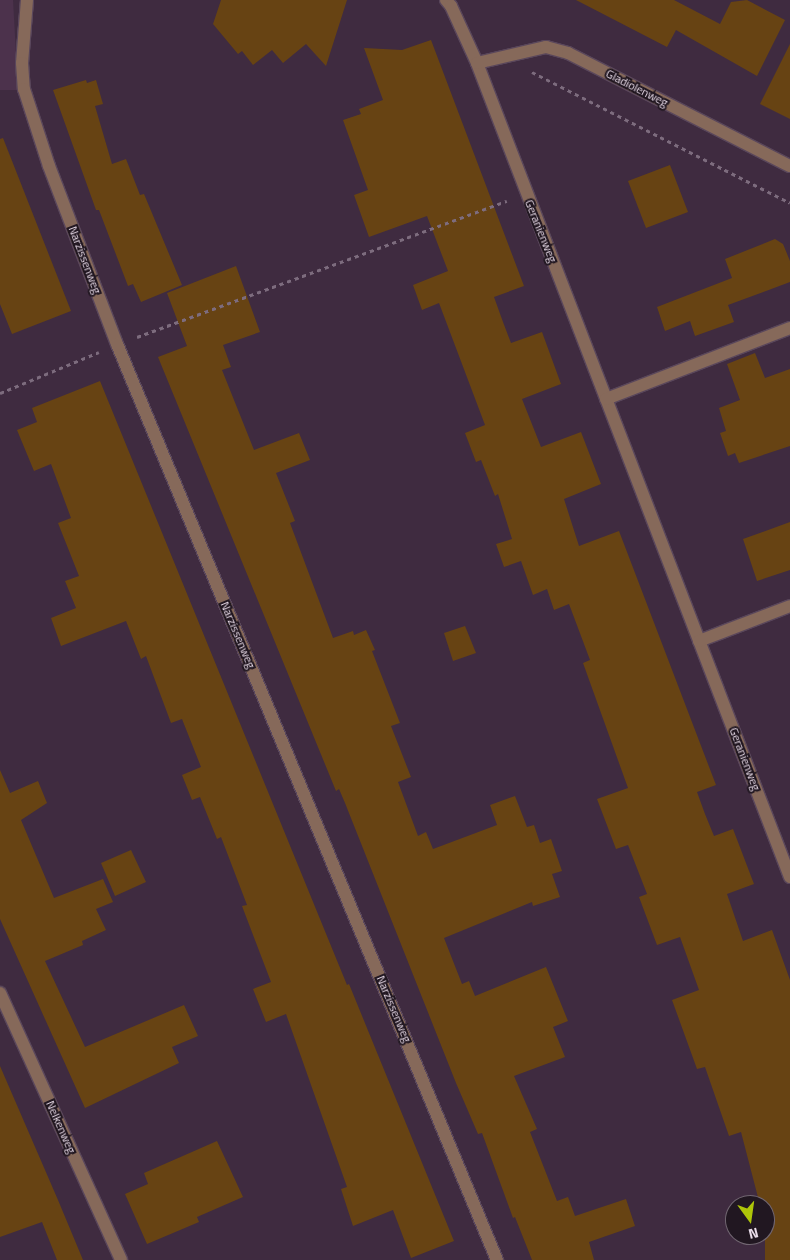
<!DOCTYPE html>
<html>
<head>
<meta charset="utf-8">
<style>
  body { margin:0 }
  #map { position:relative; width:790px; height:1260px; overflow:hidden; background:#3f2b40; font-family:"Titillium Web",sans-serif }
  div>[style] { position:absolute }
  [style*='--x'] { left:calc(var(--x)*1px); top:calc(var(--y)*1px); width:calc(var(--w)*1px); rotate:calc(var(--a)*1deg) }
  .built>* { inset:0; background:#4c324c }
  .building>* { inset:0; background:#674313 }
  .path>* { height:3px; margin-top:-1.5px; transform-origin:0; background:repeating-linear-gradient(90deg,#7d6c7e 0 4px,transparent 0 8px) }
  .roads { filter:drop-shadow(1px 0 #5a475b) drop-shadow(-1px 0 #5a475b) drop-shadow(0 1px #5a475b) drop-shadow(0 -1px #5a475b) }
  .minor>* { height:12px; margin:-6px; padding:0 6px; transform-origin:6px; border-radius:6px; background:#86695a }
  span { translate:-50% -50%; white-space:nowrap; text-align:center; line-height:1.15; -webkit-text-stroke:4px #211721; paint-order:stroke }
  .street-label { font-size:12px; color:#e9dce9 }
  .north { position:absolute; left:725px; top:1195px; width:50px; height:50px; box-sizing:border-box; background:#211721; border:1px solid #716671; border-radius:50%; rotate:166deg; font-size:14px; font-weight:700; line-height:20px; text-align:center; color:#e9dce9 }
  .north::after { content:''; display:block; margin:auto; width:18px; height:22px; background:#aec509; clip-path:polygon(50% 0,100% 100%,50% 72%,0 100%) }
</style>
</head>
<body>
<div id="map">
  <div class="built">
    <i style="clip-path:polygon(0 0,13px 0,18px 90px,0 90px)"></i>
  </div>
  <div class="building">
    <i style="clip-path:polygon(221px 0,347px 0,326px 66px,306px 44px,283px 63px,272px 50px,253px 65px,242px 51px,238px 54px,213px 24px)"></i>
    <i style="clip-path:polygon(576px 0,674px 0,720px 24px,731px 2px,747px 0,785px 20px,757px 76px,676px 30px,667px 47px)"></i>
    <i style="clip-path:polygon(431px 40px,524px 286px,494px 297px,503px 322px,511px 343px,542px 332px,561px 384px,522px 399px,541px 447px,581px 432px,601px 484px,564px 499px,579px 546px,619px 531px,716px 785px,697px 792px,705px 814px,714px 836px,733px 829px,754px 884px,727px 894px,743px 941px,772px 930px,790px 980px,790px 1260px,765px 1260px,765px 1205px,760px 1205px,741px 1132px,729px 1136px,705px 1067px,697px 1069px,672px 1000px,699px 990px,680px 937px,657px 945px,639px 897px,647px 894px,628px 845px,616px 849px,597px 799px,628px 788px,583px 663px,590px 660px,569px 604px,554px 610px,547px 589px,533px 595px,521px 561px,504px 567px,496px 544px,512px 539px,498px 494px,495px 496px,481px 460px,476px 462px,465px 433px,485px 425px,439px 303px,422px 310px,413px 285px,448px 271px,427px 216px,369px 237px,354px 195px,368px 190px,343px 120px,361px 114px,359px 109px,383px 100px,364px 48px,402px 50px)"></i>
    <i style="clip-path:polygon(790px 44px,790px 119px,760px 104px)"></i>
    <i style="clip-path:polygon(86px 80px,87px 83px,96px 80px,103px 104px,95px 106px,112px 164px,126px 159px,140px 195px,144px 194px,182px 285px,141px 302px,133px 284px,128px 286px,99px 210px,96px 210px,53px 90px)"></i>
    <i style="clip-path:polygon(3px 138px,71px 311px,12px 334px,0 304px,0 139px)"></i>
    <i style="clip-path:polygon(670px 165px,688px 212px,646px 228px,628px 181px)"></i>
    <i style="clip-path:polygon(775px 239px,783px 244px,790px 261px,790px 282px,728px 305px,734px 322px,695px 336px,690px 321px,665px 331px,657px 307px,732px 278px,725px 259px)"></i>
    <i style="clip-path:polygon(236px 266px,260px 332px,223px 345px,231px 367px,222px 370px,254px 450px,299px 433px,310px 460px,276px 473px,295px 521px,290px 523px,333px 638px,353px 631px,354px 635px,366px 630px,375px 650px,372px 651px,400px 723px,391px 726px,411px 777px,398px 782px,418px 836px,426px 832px,433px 849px,497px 825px,490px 805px,515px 796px,527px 827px,534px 825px,540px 843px,551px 839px,562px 871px,552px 874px,560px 897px,533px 906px,532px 902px,444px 938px,462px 984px,469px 981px,475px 996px,546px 967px,568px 1021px,553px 1027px,565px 1057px,514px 1076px,537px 1129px,530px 1132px,557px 1201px,568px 1197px,575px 1216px,626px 1199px,635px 1226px,589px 1242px,594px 1260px,532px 1260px,515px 1217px,513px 1218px,482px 1133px,478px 1134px,456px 1083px,345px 803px,339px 789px,336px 791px,158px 357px,187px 346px,167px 293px)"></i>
    <i style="clip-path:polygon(755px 353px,765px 378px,790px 369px,790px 446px,739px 463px,735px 453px,728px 456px,720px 433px,726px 431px,719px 408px,740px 400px,727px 364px)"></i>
    <i style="clip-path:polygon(100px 381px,347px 985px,349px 984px,454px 1241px,411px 1258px,393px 1210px,353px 1226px,341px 1189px,347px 1187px,286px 1014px,266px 1022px,253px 989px,271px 982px,242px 906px,247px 905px,221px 837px,217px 839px,200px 797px,192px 800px,182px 775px,201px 767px,182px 719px,171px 723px,146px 656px,141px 659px,126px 621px,61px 646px,51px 618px,76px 608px,65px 581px,79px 576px,58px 523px,71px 518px,51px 464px,34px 471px,17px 430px,37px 422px,32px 408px)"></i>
    <i style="clip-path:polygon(790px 522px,790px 570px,757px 581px,743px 539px)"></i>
    <i style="clip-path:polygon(465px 626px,476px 653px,453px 661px,444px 633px)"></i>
    <i style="clip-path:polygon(0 770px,10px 793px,38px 781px,47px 803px,21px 820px,54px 898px,103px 879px,113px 902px,96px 909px,106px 930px,82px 941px,83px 945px,45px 961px,85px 1047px,184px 1005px,198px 1036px,172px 1047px,179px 1063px,85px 1108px,0 919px)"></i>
    <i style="clip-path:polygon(131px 850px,146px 882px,115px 896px,101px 863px)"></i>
    <i style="clip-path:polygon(0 1066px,58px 1200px,83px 1260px,57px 1260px,42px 1222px,0 1237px)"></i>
    <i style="clip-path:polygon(217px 1141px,243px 1197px,197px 1217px,199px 1222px,147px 1244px,125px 1194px,148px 1184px,144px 1173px)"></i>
  </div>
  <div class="path">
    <i style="--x:532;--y:72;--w:289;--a:26.9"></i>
    <i style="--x:137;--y:337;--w:394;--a:-20.2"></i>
    <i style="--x:0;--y:393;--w:107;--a:-22.5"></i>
  </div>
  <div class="roads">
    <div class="minor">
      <i style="--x:27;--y:0;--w:63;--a:94.5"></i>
      <i style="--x:22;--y:63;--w:26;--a:86"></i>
      <i style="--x:24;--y:89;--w:81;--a:72"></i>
      <i style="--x:49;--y:166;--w:191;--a:69.1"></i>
      <i style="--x:117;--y:344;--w:992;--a:67.47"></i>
      <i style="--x:446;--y:0;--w:8;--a:50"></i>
      <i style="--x:451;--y:6;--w:63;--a:65.5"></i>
      <i style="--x:477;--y:63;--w:872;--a:68.97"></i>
      <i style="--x:477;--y:63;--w:71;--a:-13.1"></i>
      <i style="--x:546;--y:47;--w:23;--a:15"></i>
      <i style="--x:568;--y:53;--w:249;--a:27"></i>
      <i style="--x:606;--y:399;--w:197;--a:-21.1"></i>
      <i style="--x:699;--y:641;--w:97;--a:-21"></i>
      <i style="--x:0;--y:993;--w:293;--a:65.6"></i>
    </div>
  </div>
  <div class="street-label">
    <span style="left:637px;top:88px;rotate:27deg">Gladiolenweg</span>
    <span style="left:541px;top:231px;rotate:68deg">Geranienweg</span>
    <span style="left:85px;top:260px;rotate:69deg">Narzissenweg</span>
    <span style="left:238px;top:635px;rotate:67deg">Narzissenweg</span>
    <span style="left:745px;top:759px;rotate:69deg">Geranienweg</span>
    <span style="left:394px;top:1009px;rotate:67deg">Narzissenweg</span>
    <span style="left:61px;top:1127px;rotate:66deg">Nelkenweg</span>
  </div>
  <div class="north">N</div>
</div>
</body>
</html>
